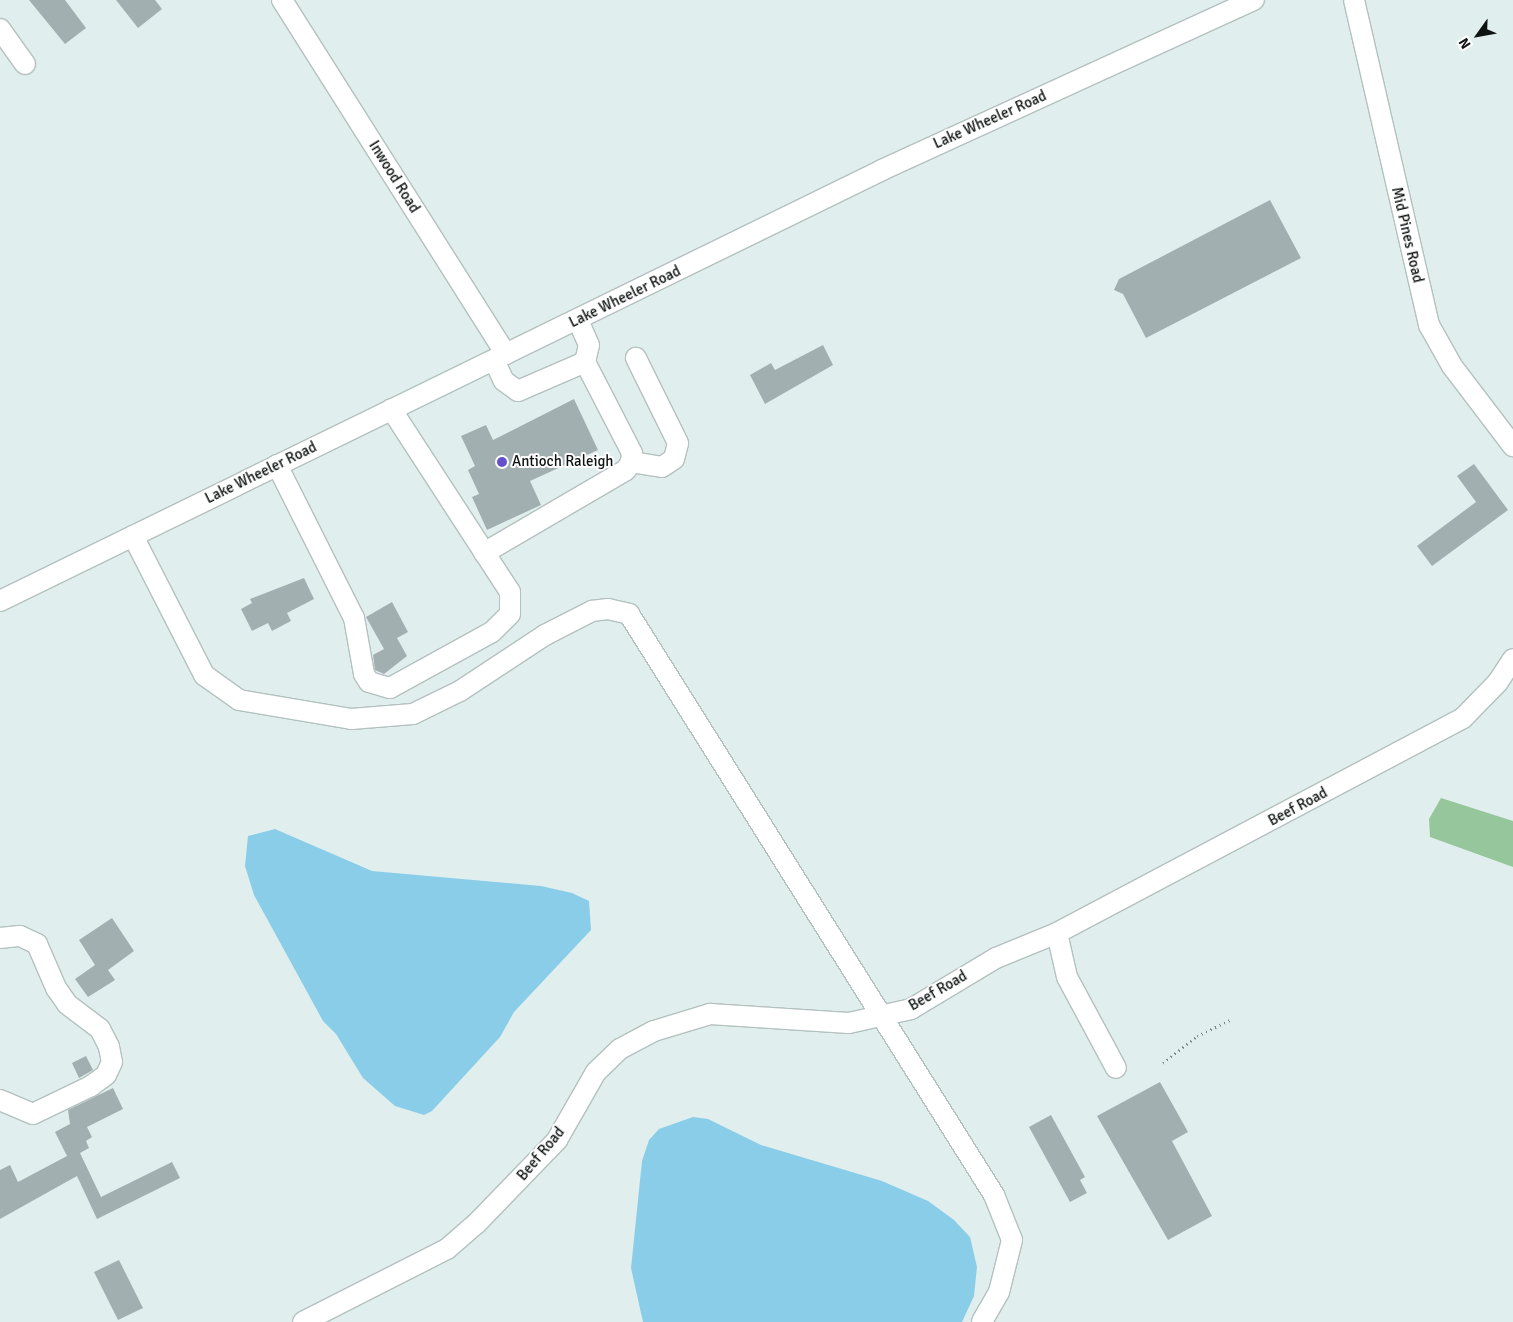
<!DOCTYPE html>
<html>
<head>
<meta charset="utf-8">
<style>
  body { margin:0 }
  #map { position:relative; width:1513px; height:1322px; overflow:hidden; background:#e0efed; font-family:Signika,sans-serif }
  div>[style] { position:absolute }
  [style*='--x'] { left:calc(var(--x)*1px); top:calc(var(--y)*1px); width:calc(var(--w)*1px); rotate:calc(var(--a)*1deg) }
  .forest>* { inset:0; background:#96c69b }
  .water>* { inset:0; background:#8acde9 }
  .building>* { inset:0; background:#a2afb1 }
  .path>* { height:2.5px; margin-top:-1.25px; transform-origin:0; background:repeating-linear-gradient(90deg,#7e8887 0 1px,transparent 0 5px) }
  .roads { filter:drop-shadow(1px 0 #b3c1bf) drop-shadow(-1px 0 #b3c1bf) drop-shadow(0 1px #b3c1bf) drop-shadow(0 -1px #b3c1bf) }
  .minor>* { height:20px; margin:-10px; padding:0 10px; transform-origin:10px; border-radius:10px; background:#fff }
  .dots>* { width:14px; height:14px; translate:-50% -50%; box-sizing:border-box; border:2px solid #fff; border-radius:50% }
  span { translate:-50% -50%; white-space:nowrap; text-align:center; line-height:1.15; -webkit-text-stroke:4px #fff; paint-order:stroke }
  .street-label { font-size:15px; color:#0e1312 }
  .poi-label { font-size:15px; color:#0e1312 }
  .left { translate:0 -50%; text-align:left }
  .north { position:absolute; left:1453px; top:10px; width:50px; height:50px; -webkit-text-stroke:4px #fff; paint-order:stroke; rotate:238deg; font-size:14px; font-weight:700; line-height:20px; text-align:center; color:#0e1312 }
  .north::after { content:''; display:block; margin:auto; width:18px; height:22px; background:#0e1312; clip-path:polygon(50% 0,100% 100%,50% 72%,0 100%) }
</style>
</head>
<body>
<div id="map">
  <div class="forest">
    <i style="clip-path:polygon(1441px 798px,1513px 821px,1513px 867px,1430px 837px,1429px 819px)"></i>
  </div>
  <div class="water">
    <i style="clip-path:polygon(275px 829px,372px 871px,541px 886px,572px 893px,589px 901px,591px 930px,514px 1012px,500px 1037px,432px 1111px,424px 1115px,395px 1106px,363px 1078px,336px 1034px,323px 1021px,254px 895px,245px 866px,248px 836px)"></i>
    <i style="clip-path:polygon(693px 1117px,708px 1119px,761px 1145px,882px 1181px,928px 1201px,954px 1220px,970px 1237px,977px 1267px,974px 1296px,962px 1322px,643px 1322px,631px 1268px,642px 1161px,649px 1140px,659px 1129px)"></i>
  </div>
  <div class="building">
    <i style="clip-path:polygon(29px 0,65px 0,86px 28px,65px 44px)"></i>
    <i style="clip-path:polygon(116px 0,155px 0,162px 9px,138px 28px)"></i>
    <i style="clip-path:polygon(1270px 200px,1301px 258px,1146px 338px,1123px 294px,1114px 290px,1119px 279px)"></i>
    <i style="clip-path:polygon(823px 345px,833px 365px,765px 404px,750px 375px,771px 363px,775px 370px)"></i>
    <i style="clip-path:polygon(574px 399px,598px 450px,530px 481px,541px 505px,487px 530px,472px 497px,479px 494px,468px 470px,475px 466px,461px 436px,486px 425px,493px 440px)"></i>
    <i style="clip-path:polygon(1474px 464px,1508px 510px,1432px 566px,1417px 546px,1476px 502px,1457px 476px)"></i>
    <i style="clip-path:polygon(304px 578px,314px 599px,287px 613px,291px 621px,272px 631px,268px 623px,252px 631px,241px 609px,252px 603px,250px 599px)"></i>
    <i style="clip-path:polygon(392px 602px,408px 632px,397px 638px,407px 656px,384px 674px,375px 670px,373px 655px,384px 649px,366px 617px)"></i>
    <i style="clip-path:polygon(112px 918px,134px 951px,108px 970px,115px 980px,88px 997px,75px 979px,95px 965px,79px 940px)"></i>
    <i style="clip-path:polygon(86px 1056px,93px 1070px,79px 1078px,72px 1063px)"></i>
    <i style="clip-path:polygon(1160px 1082px,1188px 1132px,1172px 1141px,1212px 1216px,1168px 1240px,1097px 1116px)"></i>
    <i style="clip-path:polygon(113px 1088px,123px 1109px,87px 1127px,92px 1137px,86px 1141px,89px 1148px,80px 1153px,101px 1197px,172px 1162px,180px 1178px,97px 1219px,77px 1176px,0 1219px,0 1170px,10px 1165px,18px 1182px,67px 1156px,55px 1132px,70px 1124px,68px 1110px)"></i>
    <i style="clip-path:polygon(1051px 1115px,1085px 1177px,1080px 1180px,1087px 1193px,1070px 1202px,1029px 1127px)"></i>
    <i style="clip-path:polygon(119px 1260px,143px 1308px,118px 1320px,94px 1272px)"></i>
  </div>
  <div class="path">
    <i style="--x:1163;--y:1063;--w:43;--a:-38.5"></i>
    <i style="--x:1197;--y:1036;--w:39;--a:-26"></i>
  </div>
  <div class="roads">
    <div class="minor">
      <i style="--x:282;--y:0;--w:419;--a:57.7"></i>
      <i style="--x:1354;--y:0;--w:334;--a:77"></i>
      <i style="--x:1429;--y:325;--w:47;--a:60.7"></i>
      <i style="--x:1452;--y:366;--w:101;--a:52.7"></i>
      <i style="--x:0;--y:29;--w:43;--a:54.5"></i>
      <i style="--x:494;--y:360;--w:23;--a:65"></i>
      <i style="--x:504;--y:381;--w:17;--a:36"></i>
      <i style="--x:518;--y:391;--w:73;--a:-23.4"></i>
      <i style="--x:585;--y:362;--w:17;--a:-77"></i>
      <i style="--x:589;--y:345;--w:27;--a:-114"></i>
      <i style="--x:631;--y:462;--w:31;--a:9"></i>
      <i style="--x:662;--y:467;--w:14;--a:-34"></i>
      <i style="--x:674;--y:459;--w:16;--a:-76"></i>
      <i style="--x:678;--y:443;--w:95;--a:-116.3"></i>
      <i style="--x:277;--y:465;--w:171;--a:63.3"></i>
      <i style="--x:354;--y:618;--w:57;--a:79.9"></i>
      <i style="--x:364;--y:674;--w:9;--a:58"></i>
      <i style="--x:369;--y:682;--w:22;--a:16"></i>
      <i style="--x:390;--y:688;--w:116;--a:-28.8"></i>
      <i style="--x:492;--y:632;--w:25;--a:-45"></i>
      <i style="--x:510;--y:614;--w:22;--a:-90"></i>
      <i style="--x:510;--y:592;--w:218;--a:-123"></i>
      <i style="--x:133;--y:536;--w:156;--a:62.9"></i>
      <i style="--x:204;--y:675;--w:43;--a:35.5"></i>
      <i style="--x:239;--y:700;--w:114;--a:9.6"></i>
      <i style="--x:351;--y:719;--w:62;--a:-4.6"></i>
      <i style="--x:413;--y:714;--w:52;--a:-26.1"></i>
      <i style="--x:460;--y:691;--w:102;--a:-33.4"></i>
      <i style="--x:545;--y:635;--w:53;--a:-27.1"></i>
      <i style="--x:592;--y:611;--w:16;--a:-7"></i>
      <i style="--x:608;--y:609;--w:22;--a:13"></i>
      <i style="--x:629;--y:614;--w:686;--a:57.86"></i>
      <i style="--x:994;--y:1195;--w:48;--a:68.2"></i>
      <i style="--x:1012;--y:1240;--w:54;--a:104"></i>
      <i style="--x:999;--y:1292;--w:34;--a:120"></i>
      <i style="--x:484;--y:553;--w:164;--a:-30.3"></i>
      <i style="--x:626;--y:470;--w:9;--a:-58"></i>
      <i style="--x:631;--y:462;--w:9;--a:-84"></i>
      <i style="--x:632;--y:453;--w:102;--a:-117.3"></i>
      <i style="--x:0;--y:601;--w:982;--a:-26.04"></i>
      <i style="--x:882;--y:170;--w:409;--a:-24.6"></i>
      <i style="--x:1057;--y:933;--w:45;--a:77.2"></i>
      <i style="--x:1067;--y:977;--w:103;--a:61.7"></i>
      <i style="--x:0;--y:938;--w:20;--a:-6"></i>
      <i style="--x:20;--y:936;--w:19;--a:25"></i>
      <i style="--x:37;--y:944;--w:48;--a:66.6"></i>
      <i style="--x:56;--y:988;--w:19;--a:55"></i>
      <i style="--x:67;--y:1004;--w:41;--a:37.1"></i>
      <i style="--x:100;--y:1029;--w:20;--a:63"></i>
      <i style="--x:109;--y:1047;--w:15;--a:79"></i>
      <i style="--x:112;--y:1062;--w:14;--a:115"></i>
      <i style="--x:106;--y:1075;--w:19;--a:144"></i>
      <i style="--x:91;--y:1086;--w:64;--a:154.2"></i>
      <i style="--x:33;--y:1114;--w:36;--a:-157"></i>
      <i style="--x:303;--y:1322;--w:161;--a:-26.9"></i>
      <i style="--x:447;--y:1249;--w:38;--a:-41"></i>
      <i style="--x:476;--y:1224;--w:117;--a:-46"></i>
      <i style="--x:557;--y:1140;--w:78;--a:-60.2"></i>
      <i style="--x:596;--y:1072;--w:33;--a:-44"></i>
      <i style="--x:620;--y:1049;--w:38;--a:-28"></i>
      <i style="--x:654;--y:1031;--w:59;--a:-16.9"></i>
      <i style="--x:710;--y:1014;--w:139;--a:3.7"></i>
      <i style="--x:849;--y:1023;--w:64;--a:-12.7"></i>
      <i style="--x:911;--y:1009;--w:99;--a:-31"></i>
      <i style="--x:996;--y:958;--w:66;--a:-22.3"></i>
      <i style="--x:1057;--y:933;--w:459;--a:-27.9"></i>
      <i style="--x:1463;--y:718;--w:50;--a:-45.8"></i>
      <i style="--x:1498;--y:682;--w:27;--a:-57"></i>
    </div>
  </div>
  <div class="dots">
    <i style="left:502px;top:462px;background:#6450c9"></i>
  </div>
  <div class="street-label">
    <span style="left:990px;top:120px;rotate:-24deg">Lake Wheeler Road</span>
    <span style="left:394px;top:177px;rotate:58deg">Inwood Road</span>
    <span style="left:1407px;top:235px;rotate:77deg">Mid Pines Road</span>
    <span style="left:625px;top:297px;rotate:-26deg">Lake Wheeler Road</span>
    <span style="left:261px;top:473px;rotate:-26deg">Lake Wheeler Road</span>
    <span style="left:1298px;top:807px;rotate:-28deg">Beef Road</span>
    <span style="left:938px;top:991px;rotate:-30deg">Beef Road</span>
    <span style="left:541px;top:1154px;rotate:-50deg">Beef Road</span>
  </div>
  <div class="poi-label">
    <span class="left" style="left:512px;top:462px">Antioch Raleigh</span>
  </div>
  <div class="north">N</div>
</div>
</body>
</html>
